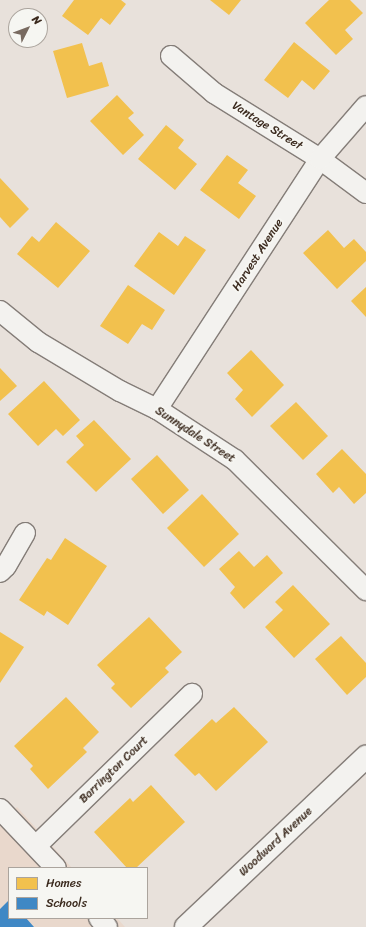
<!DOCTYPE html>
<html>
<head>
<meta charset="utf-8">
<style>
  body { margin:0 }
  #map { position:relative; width:366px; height:927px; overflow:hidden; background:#e8e1db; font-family:Sriracha,sans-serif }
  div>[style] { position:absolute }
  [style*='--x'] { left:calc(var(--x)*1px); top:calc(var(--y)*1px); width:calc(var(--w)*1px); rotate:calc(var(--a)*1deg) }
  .built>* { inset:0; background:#e9d8cc }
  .homes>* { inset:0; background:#f2c14e }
  .schools>* { inset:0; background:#3f88c5 }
  .roads { filter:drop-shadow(1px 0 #847d78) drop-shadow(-1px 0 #847d78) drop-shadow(0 1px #847d78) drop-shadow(0 -1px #847d78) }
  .minor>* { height:20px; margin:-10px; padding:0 10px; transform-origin:10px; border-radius:10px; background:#f3f2ef }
  .secondary>* { height:22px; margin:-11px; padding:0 11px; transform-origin:11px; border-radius:11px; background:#f3f2ef }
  span { translate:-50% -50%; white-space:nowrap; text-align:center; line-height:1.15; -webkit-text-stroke:4px #f6f6f2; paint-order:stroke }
  .street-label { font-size:12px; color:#3b2a1e }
  .legend { position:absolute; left:8px; top:867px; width:140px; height:52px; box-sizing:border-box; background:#f6f6f2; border:1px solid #aba49d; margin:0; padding:5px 7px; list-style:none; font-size:12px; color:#3b2a1e }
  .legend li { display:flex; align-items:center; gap:8px; height:20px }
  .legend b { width:20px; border:1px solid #aba49d }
  .north { position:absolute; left:8px; top:8px; width:40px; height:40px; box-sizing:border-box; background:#f6f6f2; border:1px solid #aba49d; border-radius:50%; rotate:48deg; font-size:11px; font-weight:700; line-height:16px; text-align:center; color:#3b2a1e }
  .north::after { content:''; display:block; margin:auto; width:14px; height:18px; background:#786a60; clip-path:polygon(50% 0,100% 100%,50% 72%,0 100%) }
</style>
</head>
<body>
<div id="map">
  <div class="built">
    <i style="clip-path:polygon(17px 807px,72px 868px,9px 868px,9px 918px,117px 918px,125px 927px,0 927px,0 823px)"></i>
  </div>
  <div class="homes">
    <i style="clip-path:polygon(74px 0,121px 0,126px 4px,110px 25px,101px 18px,88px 35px,62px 16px)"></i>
    <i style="clip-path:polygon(210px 0,241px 0,229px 15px)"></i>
    <i style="clip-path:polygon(329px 0,350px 0,363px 13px,345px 30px,353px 39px,336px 55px,305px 23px)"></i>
    <i style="clip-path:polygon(294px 42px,330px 71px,314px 90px,302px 80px,288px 98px,264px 80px)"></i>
    <i style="clip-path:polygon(82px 43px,89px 66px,102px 62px,109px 86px,67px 98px,53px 51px)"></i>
    <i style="clip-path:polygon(117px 95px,134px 113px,128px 118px,144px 135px,123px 155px,90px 121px)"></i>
    <i style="clip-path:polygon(166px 125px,184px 140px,178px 148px,197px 164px,175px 190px,138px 159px)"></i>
    <i style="clip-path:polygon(227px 155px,248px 170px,238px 183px,256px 196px,239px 219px,200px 190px)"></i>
    <i style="clip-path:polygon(0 178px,29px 209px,10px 228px,0 217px)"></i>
    <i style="clip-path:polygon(56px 222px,90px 251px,58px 288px,17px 254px,32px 236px,39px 242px)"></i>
    <i style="clip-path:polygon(328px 230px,344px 248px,354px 239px,366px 252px,366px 261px,337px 289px,303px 253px)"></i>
    <i style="clip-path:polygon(159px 232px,178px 246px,185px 236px,206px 250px,174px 295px,134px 266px)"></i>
    <i style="clip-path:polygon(128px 285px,165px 310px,152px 330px,142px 324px,128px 344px,100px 326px)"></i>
    <i style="clip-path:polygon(366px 287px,366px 317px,351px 301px)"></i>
    <i style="clip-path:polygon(251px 350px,284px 385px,252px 417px,235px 399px,243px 390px,227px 373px)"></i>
    <i style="clip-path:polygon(0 368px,17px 386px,0 401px)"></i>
    <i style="clip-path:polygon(44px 381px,80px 420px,63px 436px,56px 429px,38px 446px,8px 414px)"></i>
    <i style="clip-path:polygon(296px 402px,328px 436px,303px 460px,270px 426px)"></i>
    <i style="clip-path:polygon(94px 420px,131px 459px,96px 492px,66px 462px,84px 445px,76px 436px)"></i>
    <i style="clip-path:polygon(342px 449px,366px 474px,366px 493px,354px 504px,339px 487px,333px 493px,316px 474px)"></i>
    <i style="clip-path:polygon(157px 455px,189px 490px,163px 514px,131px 479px)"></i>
    <i style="clip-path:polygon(202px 494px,239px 534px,204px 567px,167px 528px)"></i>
    <i style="clip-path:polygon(65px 538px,107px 566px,68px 625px,47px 611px,44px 616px,19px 600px,47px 558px,51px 560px)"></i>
    <i style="clip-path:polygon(239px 551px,254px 567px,267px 555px,283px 573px,244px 609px,230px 593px,235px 587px,219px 569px)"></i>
    <i style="clip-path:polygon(293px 585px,330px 624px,294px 658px,265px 627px,283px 610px,275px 602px)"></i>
    <i style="clip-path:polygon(149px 617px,182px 652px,165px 668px,169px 672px,131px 708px,111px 688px,115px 684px,97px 665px)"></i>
    <i style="clip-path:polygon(0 632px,24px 647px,0 683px)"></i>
    <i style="clip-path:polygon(341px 636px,366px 663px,366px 677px,347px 695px,315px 659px)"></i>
    <i style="clip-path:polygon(66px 697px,99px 732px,83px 748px,87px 752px,48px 789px,30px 769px,33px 766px,14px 746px)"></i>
    <i style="clip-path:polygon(234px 707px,268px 742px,216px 791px,199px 773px,195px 776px,174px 755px,212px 719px,216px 723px)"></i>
    <i style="clip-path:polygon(151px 785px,185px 822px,136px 868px,127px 868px,94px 832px,130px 798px,133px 802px)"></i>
  </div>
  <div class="schools">
    <i style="clip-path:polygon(9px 900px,9px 918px,26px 918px,34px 927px,0 927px,0 909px)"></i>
  </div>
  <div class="roads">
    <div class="minor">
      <i style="--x:171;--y:56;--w:57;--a:40.7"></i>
      <i style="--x:214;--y:93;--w:125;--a:31.9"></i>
      <i style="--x:320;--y:159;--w:57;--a:36.5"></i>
      <i style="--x:0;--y:311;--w:49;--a:39.2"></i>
      <i style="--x:38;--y:342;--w:96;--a:30.9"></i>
      <i style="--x:120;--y:391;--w:41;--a:25.9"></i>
      <i style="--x:157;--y:409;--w:93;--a:33.2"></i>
      <i style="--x:235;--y:460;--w:185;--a:44.8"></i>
      <i style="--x:157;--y:409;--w:298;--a:-56.9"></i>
      <i style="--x:320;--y:159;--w:70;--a:-49"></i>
      <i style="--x:0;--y:572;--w:8;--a:-45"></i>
      <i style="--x:6;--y:566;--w:38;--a:-60"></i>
      <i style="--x:0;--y:809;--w:81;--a:46.5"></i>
      <i style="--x:36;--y:846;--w:218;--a:-44.3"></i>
      <i style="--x:99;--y:918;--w:12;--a:48"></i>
    </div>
    <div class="secondary">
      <i style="--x:186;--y:927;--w:248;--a:-43.4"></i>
    </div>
  </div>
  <div class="street-label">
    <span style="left:267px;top:126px;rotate:32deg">Vantage Street</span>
    <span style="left:258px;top:255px;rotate:-57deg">Harvest Avenue</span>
    <span style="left:195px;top:435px;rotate:33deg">Sunnydale Street</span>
    <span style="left:114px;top:770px;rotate:-44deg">Barrington Court</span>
    <span style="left:276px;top:842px;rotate:-43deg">Woodward Avenue</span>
  </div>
  <ul class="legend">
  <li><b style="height:11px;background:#f2c14e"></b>Homes</li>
  <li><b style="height:11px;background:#3f88c5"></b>Schools</li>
  </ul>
  <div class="north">N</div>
</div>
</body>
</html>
